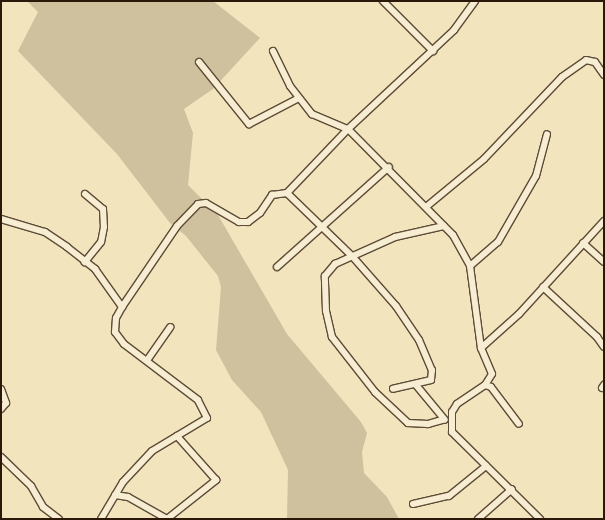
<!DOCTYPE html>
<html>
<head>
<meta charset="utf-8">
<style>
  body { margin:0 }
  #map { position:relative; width:605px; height:520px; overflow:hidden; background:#f2e4bc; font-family:"IM FELL Great Primer",serif }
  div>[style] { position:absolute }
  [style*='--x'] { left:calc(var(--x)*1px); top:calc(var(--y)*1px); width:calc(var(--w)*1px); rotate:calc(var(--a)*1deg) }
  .green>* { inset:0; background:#d0c19e }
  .roads { filter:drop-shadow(1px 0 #5d4b36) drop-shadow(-1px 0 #5d4b36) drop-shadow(0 1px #5d4b36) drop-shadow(0 -1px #5d4b36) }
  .minor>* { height:6px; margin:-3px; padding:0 3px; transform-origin:3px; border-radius:3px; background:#f7edd3 }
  span { translate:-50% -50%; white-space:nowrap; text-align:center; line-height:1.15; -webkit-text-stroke:4px #f7edd3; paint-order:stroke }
  .frame { position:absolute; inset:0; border:2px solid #2b1809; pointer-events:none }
</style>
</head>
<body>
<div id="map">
  <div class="green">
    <i style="clip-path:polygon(27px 1px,213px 1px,260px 38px,213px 89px,184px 109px,193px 133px,188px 185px,218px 215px,287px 334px,361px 422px,367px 433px,362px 452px,364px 473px,387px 497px,399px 519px,287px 519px,288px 470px,261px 412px,232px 380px,216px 350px,221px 287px,218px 276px,186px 236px,170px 223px,117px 154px,18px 51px,38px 12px)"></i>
  </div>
  <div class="roads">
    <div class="minor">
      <i style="--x:383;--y:1;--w:71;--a:45"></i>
      <i style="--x:273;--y:51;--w:39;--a:64"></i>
      <i style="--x:290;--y:86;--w:36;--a:52"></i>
      <i style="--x:312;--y:114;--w:39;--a:23"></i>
      <i style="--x:348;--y:129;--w:149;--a:45.3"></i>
      <i style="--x:453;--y:235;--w:35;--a:61"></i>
      <i style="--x:470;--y:266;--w:83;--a:82.4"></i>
      <i style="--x:481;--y:348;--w:28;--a:67"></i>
      <i style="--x:492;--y:374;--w:13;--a:122"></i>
      <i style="--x:485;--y:385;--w:34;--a:146"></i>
      <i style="--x:457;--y:404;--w:9;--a:122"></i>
      <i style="--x:452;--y:412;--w:20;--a:90"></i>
      <i style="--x:452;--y:432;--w:124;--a:44.7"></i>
      <i style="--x:199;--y:62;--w:80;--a:51.1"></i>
      <i style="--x:249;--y:124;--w:56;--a:-27.5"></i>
      <i style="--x:287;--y:193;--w:91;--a:44.1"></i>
      <i style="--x:352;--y:256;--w:67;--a:48.7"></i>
      <i style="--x:396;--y:306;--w:41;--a:55.9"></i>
      <i style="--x:419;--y:340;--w:33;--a:67"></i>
      <i style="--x:432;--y:370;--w:10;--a:96"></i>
      <i style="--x:431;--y:380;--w:39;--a:167"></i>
      <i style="--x:85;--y:194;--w:23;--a:40"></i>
      <i style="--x:103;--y:209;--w:18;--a:87"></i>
      <i style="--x:104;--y:227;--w:15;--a:101"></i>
      <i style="--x:101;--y:242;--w:26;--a:129"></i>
      <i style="--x:426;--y:207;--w:75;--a:-39.6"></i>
      <i style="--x:484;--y:159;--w:113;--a:-46.4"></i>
      <i style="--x:562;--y:77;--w:29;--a:-35"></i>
      <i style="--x:586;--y:60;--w:9;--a:13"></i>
      <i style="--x:595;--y:62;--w:16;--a:55"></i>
      <i style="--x:1;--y:219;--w:46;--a:16.5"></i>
      <i style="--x:45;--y:232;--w:27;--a:34"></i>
      <i style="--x:67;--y:247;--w:36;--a:38"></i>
      <i style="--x:95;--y:269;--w:47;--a:54.6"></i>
      <i style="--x:583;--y:243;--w:28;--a:42"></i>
      <i style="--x:470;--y:266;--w:37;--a:-41"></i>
      <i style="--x:498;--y:242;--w:76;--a:-60.1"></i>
      <i style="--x:536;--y:176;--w:43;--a:-75.3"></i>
      <i style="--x:277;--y:267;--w:150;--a:-41.8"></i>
      <i style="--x:543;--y:287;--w:74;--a:42.8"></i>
      <i style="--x:597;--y:337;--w:12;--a:55"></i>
      <i style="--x:481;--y:348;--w:51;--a:-41.8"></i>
      <i style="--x:519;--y:314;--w:126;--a:-47.6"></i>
      <i style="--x:148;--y:359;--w:39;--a:-55"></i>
      <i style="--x:416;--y:385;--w:45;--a:50.4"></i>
      <i style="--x:485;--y:385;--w:6;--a:18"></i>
      <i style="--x:491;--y:387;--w:46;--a:52.9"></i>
      <i style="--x:602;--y:388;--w:4;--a:-56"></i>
      <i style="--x:1;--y:389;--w:15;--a:70"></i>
      <i style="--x:6;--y:403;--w:8;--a:130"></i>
      <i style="--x:442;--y:420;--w:15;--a:164"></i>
      <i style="--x:428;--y:424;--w:20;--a:-177"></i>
      <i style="--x:408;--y:423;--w:45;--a:-136.8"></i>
      <i style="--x:375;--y:392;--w:70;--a:-128"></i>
      <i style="--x:332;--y:337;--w:27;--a:-103"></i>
      <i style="--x:326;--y:311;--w:35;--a:-92"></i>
      <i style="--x:325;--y:276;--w:16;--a:-50"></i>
      <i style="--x:335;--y:264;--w:66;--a:-24.2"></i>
      <i style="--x:395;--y:237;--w:50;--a:-12.7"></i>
      <i style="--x:1;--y:457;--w:42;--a:44"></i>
      <i style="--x:31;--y:486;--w:24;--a:60"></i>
      <i style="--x:43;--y:507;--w:20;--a:37"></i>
      <i style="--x:115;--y:495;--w:13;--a:9"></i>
      <i style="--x:128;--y:497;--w:45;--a:29.4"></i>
      <i style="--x:413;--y:504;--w:37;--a:-13"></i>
      <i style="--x:449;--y:496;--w:48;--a:-39"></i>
      <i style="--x:101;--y:519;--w:43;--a:-59.3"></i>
      <i style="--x:123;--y:482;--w:42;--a:-46.9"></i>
      <i style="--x:152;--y:451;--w:64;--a:-31"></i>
      <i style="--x:207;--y:418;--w:20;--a:-117"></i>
      <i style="--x:198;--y:400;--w:93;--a:-142.9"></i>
      <i style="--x:124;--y:344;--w:15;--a:-127"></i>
      <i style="--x:115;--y:332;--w:14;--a:-86"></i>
      <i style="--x:116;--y:318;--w:13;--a:-61"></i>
      <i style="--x:122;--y:307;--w:98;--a:-55.8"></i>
      <i style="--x:177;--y:226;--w:30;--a:-46"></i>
      <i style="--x:198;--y:204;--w:8;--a:-7"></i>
      <i style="--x:206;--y:203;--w:38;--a:30"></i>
      <i style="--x:239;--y:222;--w:9;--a:0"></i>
      <i style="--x:248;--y:222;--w:15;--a:-37"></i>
      <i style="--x:260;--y:213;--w:22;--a:-56"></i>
      <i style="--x:272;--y:195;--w:15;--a:-8"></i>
      <i style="--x:287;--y:193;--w:88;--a:-46.4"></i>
      <i style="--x:348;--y:129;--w:145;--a:-43"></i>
      <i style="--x:454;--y:30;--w:36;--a:-54"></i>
      <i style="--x:167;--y:519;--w:63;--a:-38.5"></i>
      <i style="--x:216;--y:480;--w:59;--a:-131.6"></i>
      <i style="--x:478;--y:519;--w:45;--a:-41.4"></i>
    </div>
  </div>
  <div class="frame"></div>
</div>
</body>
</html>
